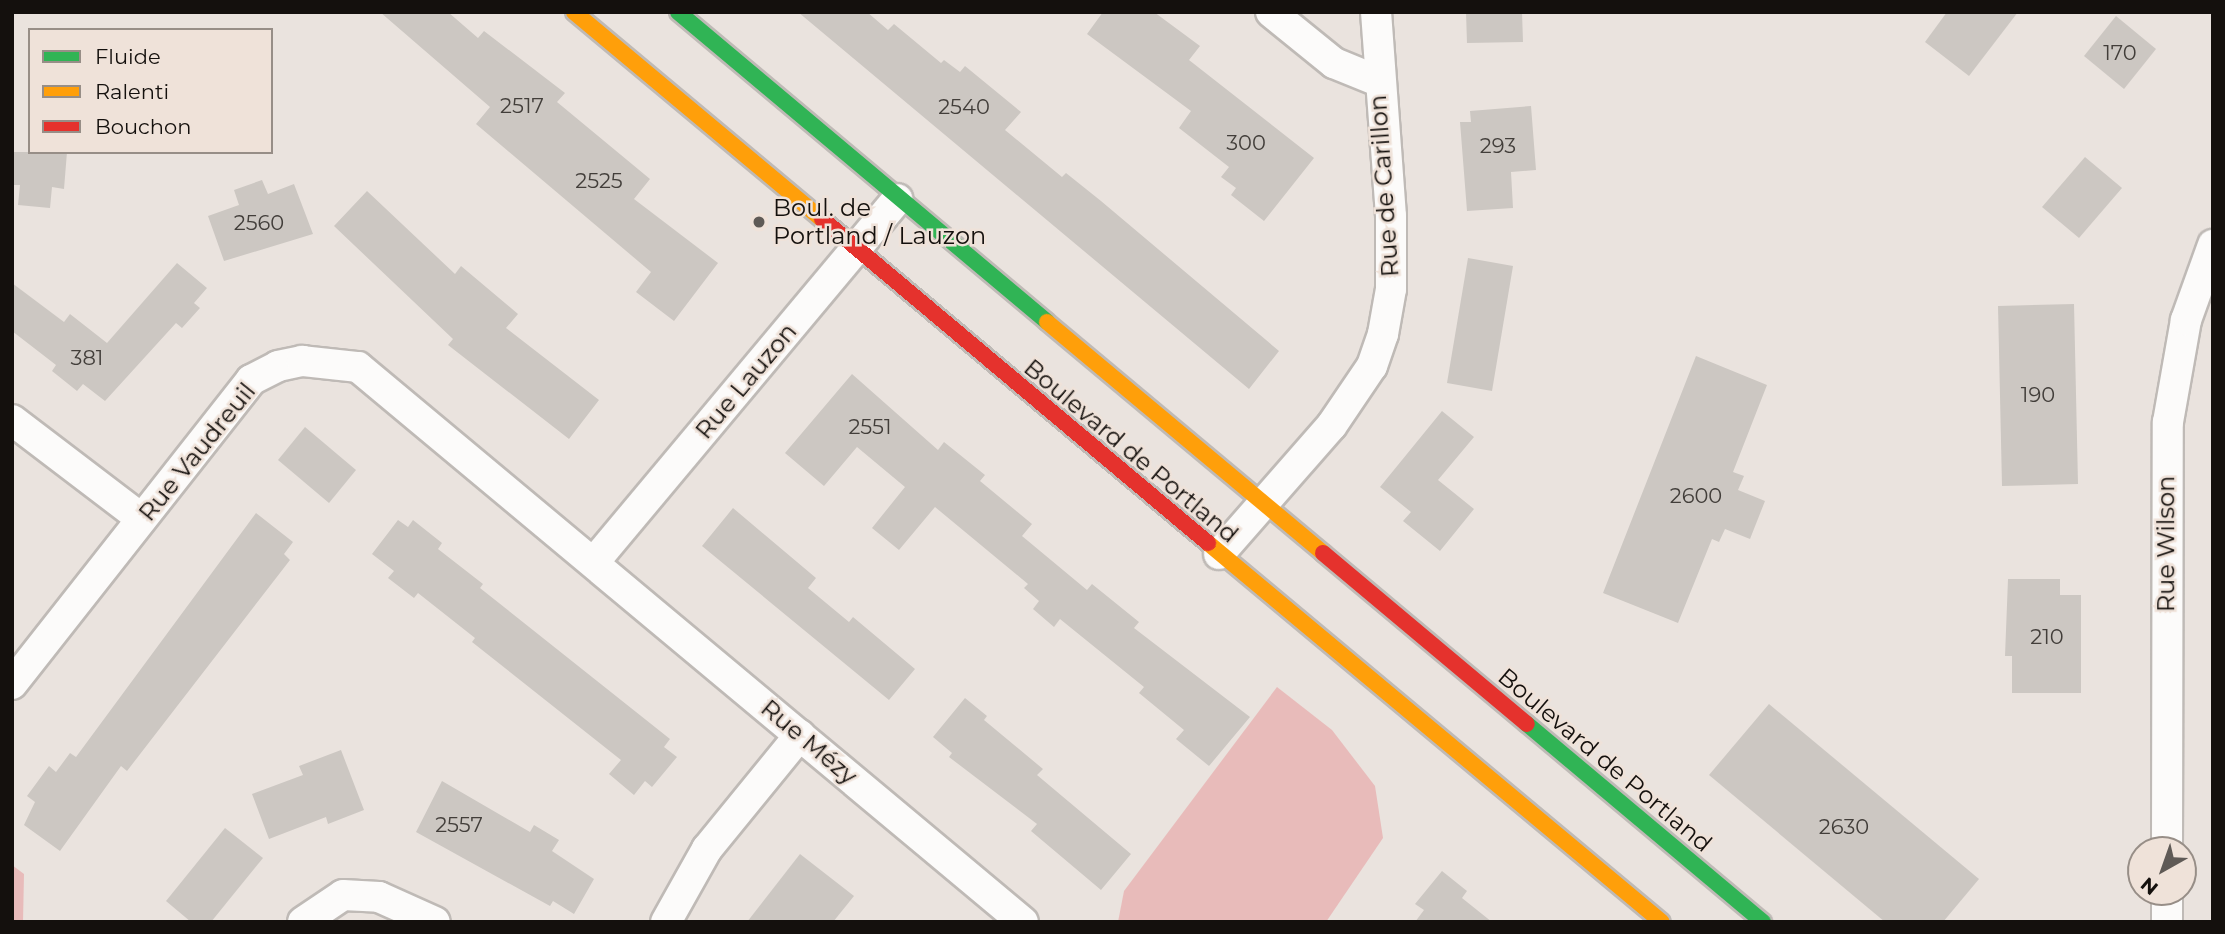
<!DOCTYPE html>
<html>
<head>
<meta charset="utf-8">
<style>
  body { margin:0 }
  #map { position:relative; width:2225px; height:934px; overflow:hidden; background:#eae3de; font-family:Montserrat,sans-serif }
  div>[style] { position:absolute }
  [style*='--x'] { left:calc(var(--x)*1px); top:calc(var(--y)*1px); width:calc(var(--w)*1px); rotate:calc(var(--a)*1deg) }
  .green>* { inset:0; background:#e8bbba }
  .building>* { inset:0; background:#ccc7c2 }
  .roads { filter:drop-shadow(2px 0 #bfbab6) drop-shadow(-2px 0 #bfbab6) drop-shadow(0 2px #bfbab6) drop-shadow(0 -2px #bfbab6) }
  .street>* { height:30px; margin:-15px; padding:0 15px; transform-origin:15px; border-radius:15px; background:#fcfbfa }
  .fast>* { height:16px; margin:-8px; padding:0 8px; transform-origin:8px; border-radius:8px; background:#30b455 }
  .slow>* { height:16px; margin:-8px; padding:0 8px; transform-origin:8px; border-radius:8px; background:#ff9f0a }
  .jam>* { height:16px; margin:-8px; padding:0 8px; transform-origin:8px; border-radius:8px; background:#e5322d }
  .dots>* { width:19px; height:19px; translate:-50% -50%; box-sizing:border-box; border:4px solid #efe2d9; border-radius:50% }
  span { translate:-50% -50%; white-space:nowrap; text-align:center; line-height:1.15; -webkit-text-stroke:5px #efe2d9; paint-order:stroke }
  .number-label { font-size:21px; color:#423e3a }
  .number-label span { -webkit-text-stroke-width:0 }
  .street-label { font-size:24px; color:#14100d }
  .poi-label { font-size:24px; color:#14100d }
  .left { translate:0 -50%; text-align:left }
  .frame { position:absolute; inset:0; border:14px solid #14100d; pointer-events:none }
  .legend { position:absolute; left:28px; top:28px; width:245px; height:126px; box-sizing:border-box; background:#efe2d9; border:2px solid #978e87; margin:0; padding:9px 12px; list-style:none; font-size:21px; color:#14100d }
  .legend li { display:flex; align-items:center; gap:14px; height:35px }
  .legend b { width:35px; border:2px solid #978e87 }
  .north { position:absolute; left:2127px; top:836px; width:70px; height:70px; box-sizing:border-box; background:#efe2d9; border:2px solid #978e87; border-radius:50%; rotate:220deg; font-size:19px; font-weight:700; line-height:28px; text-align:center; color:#14100d }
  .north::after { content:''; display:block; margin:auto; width:24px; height:32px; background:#5f5a56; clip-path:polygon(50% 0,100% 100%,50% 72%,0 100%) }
</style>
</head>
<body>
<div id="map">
  <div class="green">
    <i style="clip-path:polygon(1277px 687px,1332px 730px,1375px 786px,1383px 838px,1326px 922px,1118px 922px,1124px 891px)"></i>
    <i style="clip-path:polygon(12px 865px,24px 874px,23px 922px,12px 922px)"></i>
  </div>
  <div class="building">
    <i style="clip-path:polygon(380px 12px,448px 12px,478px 38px,484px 31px,565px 93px,557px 102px,650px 179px,634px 199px,718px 263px,674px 321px,636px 292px,651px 272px,476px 124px,490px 107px)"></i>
    <i style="clip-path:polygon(798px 12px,867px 12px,888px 30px,894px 24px,941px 63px,944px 60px,960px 72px,965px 66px,1021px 112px,1005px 130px,1062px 177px,1066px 173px,1101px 201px,1279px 351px,1249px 389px)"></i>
    <i style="clip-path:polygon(1103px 12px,1154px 12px,1200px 46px,1189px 60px,1314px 158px,1264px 221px,1231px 195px,1236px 188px,1221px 177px,1229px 167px,1179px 128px,1191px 111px,1087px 34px)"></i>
    <i style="clip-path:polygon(1466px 12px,1522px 12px,1523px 42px,1467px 43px)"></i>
    <i style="clip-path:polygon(1947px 12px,2018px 12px,1969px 76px,1925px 42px)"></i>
    <i style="clip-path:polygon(2116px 16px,2156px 49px,2124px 89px,2084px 56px)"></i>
    <i style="clip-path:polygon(1531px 106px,1536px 170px,1511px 172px,1513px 208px,1467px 211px,1460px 122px,1471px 122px,1470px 111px)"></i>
    <i style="clip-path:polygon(12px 152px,67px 152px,64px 189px,52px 187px,50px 208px,18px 205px,20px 185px,12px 185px)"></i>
    <i style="clip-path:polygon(2085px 157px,2122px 188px,2079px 238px,2042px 207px)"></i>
    <i style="clip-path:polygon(262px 180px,268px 194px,294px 184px,313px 234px,224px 261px,208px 216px,239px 205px,234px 190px)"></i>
    <i style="clip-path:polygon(367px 191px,455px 274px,461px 266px,518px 314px,506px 328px,599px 400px,569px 439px,448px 345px,453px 339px,334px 226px)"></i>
    <i style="clip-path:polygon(1468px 258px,1513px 266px,1492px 391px,1447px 383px)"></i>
    <i style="clip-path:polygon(177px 263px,207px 288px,194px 303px,200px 308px,182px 328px,176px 323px,105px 401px,83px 384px,77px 391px,52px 371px,56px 365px,12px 331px,12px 283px,64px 322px,70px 314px,107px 343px)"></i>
    <i style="clip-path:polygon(2074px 304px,2078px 484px,2002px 486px,1998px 306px)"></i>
    <i style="clip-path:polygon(1696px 356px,1767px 385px,1733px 472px,1744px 476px,1738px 490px,1765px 501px,1750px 539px,1725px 529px,1719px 542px,1712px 539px,1678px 623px,1603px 593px)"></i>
    <i style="clip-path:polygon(852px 374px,938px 450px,944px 442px,985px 475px,980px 481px,1032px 524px,1022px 536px,1087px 590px,1092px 584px,1139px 622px,1134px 628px,1250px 717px,1209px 766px,1176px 739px,1184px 730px,1139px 693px,1144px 687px,1060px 619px,1054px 627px,1033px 609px,1039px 601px,1024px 588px,1028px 584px,935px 507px,899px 550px,872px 528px,905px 487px,857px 447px,824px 486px,785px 453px)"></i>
    <i style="clip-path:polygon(1442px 411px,1474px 437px,1438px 480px,1474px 509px,1440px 551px,1403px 521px,1411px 512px,1380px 487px)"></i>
    <i style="clip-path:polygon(305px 427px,356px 470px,329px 503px,278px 460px)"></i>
    <i style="clip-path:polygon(733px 508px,816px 578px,808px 588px,849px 622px,853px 617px,915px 669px,889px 700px,702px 546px)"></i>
    <i style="clip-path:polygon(256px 513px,293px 542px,284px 554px,290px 560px,127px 771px,121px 766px,60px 851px,24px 825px,35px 802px,27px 796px,49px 766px,56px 772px,70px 753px,76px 757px)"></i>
    <i style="clip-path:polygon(398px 520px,408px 527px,413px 520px,442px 543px,438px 549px,483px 584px,480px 588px,670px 739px,664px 747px,677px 757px,652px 787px,645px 781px,634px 795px,609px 774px,621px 760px,472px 642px,475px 638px,418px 593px,414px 598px,388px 578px,394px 571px,372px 554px)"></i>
    <i style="clip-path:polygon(2008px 579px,2060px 579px,2060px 595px,2081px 595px,2081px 693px,2012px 693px,2012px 656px,2005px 656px)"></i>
    <i style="clip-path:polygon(965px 698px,987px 716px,984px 720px,1043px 769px,1037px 775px,1131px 854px,1101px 890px,1031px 831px,1037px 824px,949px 757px,952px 753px,933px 737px)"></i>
    <i style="clip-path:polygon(1769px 704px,1979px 879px,1943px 922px,1885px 922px,1709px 775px)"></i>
    <i style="clip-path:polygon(341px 750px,364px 810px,328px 824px,326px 817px,269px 839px,252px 794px,303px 775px,299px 766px)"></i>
    <i style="clip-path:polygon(442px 781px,530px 832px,534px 825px,559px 840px,552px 851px,594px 879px,574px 914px,553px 901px,550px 906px,416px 832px)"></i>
    <i style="clip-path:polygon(225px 828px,263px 858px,211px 922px,191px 922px,166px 901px)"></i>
    <i style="clip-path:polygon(800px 854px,854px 896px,833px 922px,747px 922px)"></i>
    <i style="clip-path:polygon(1442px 871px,1467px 891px,1462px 898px,1492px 922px,1415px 922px,1424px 910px,1415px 904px)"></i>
  </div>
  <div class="roads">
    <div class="street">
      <i style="--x:1271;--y:12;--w:81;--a:39"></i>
      <i style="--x:1334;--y:63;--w:48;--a:22.2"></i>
      <i style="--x:12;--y:420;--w:163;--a:37.3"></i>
      <i style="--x:1219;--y:554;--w:171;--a:-48.8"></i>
      <i style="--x:1332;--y:425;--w:71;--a:-55.9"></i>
      <i style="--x:1372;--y:366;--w:34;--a:-71"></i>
      <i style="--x:1383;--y:334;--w:46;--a:-79.9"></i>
      <i style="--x:1391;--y:289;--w:73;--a:-90"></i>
      <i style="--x:1391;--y:216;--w:205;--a:-94.2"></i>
      <i style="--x:594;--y:562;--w:473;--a:-50.1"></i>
      <i style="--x:12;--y:684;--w:387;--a:-51.8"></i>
      <i style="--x:251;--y:380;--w:30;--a:-27"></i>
      <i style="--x:278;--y:366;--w:25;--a:-12"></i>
      <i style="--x:302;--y:361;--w:56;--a:6.1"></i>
      <i style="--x:358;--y:367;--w:866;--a:39.85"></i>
      <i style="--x:2167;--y:850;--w:428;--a:-89.9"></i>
      <i style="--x:2168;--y:422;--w:104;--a:-80"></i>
      <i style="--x:2186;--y:320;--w:80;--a:-70.2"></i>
      <i style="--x:2167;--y:892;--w:30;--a:90"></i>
      <i style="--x:303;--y:922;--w:48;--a:-34"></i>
      <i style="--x:343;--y:895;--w:36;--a:3"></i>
      <i style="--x:379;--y:897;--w:61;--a:24.1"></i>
      <i style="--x:666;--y:922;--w:84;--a:-60.7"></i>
      <i style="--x:707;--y:849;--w:147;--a:-50.8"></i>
    </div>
    <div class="fast">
      <i style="--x:678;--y:12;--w:482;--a:40"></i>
      <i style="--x:1527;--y:724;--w:308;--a:40"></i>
    </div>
    <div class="slow">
      <i style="--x:574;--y:12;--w:323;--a:39.9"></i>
      <i style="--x:1047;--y:322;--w:360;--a:39.9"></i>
      <i style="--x:1208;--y:543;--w:591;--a:39.86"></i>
    </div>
    <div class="jam">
      <i style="--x:822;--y:219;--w:504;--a:40.01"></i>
      <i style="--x:1323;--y:553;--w:266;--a:40"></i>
    </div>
  </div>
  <div class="dots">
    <i style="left:759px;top:222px;background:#5f5a56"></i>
  </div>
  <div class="number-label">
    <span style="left:2120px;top:53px">170</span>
    <span style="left:522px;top:106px">2517</span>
    <span style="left:964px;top:107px">2540</span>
    <span style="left:1246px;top:143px">300</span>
    <span style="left:1498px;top:146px">293</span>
    <span style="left:599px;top:181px">2525</span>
    <span style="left:259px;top:223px">2560</span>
    <span style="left:87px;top:358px">381</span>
    <span style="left:2038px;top:395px">190</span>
    <span style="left:870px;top:427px">2551</span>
    <span style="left:1696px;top:496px">2600</span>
    <span style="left:2047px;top:637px">210</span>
    <span style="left:459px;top:825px">2557</span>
    <span style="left:1844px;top:827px">2630</span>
  </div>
  <div class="street-label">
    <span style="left:1384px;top:186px;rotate:-94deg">Rue de Carillon</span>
    <span style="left:746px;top:381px;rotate:-50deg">Rue Lauzon</span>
    <span style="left:1131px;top:451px;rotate:40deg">Boulevard de Portland</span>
    <span style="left:197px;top:452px;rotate:-51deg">Rue Vaudreuil</span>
    <span style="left:2166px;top:544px;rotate:-90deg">Rue Wilson</span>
    <span style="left:809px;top:742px;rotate:40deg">Rue Mézy</span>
    <span style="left:1605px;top:760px;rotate:40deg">Boulevard de Portland</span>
  </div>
  <div class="poi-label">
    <span class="left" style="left:773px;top:222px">Boul. de<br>Portland / Lauzon</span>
  </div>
  <div class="frame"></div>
  <ul class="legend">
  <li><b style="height:9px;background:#30b455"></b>Fluide</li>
  <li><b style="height:9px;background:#ff9f0a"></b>Ralenti</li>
  <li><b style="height:9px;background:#e5322d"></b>Bouchon</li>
  </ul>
  <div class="north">N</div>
</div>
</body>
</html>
